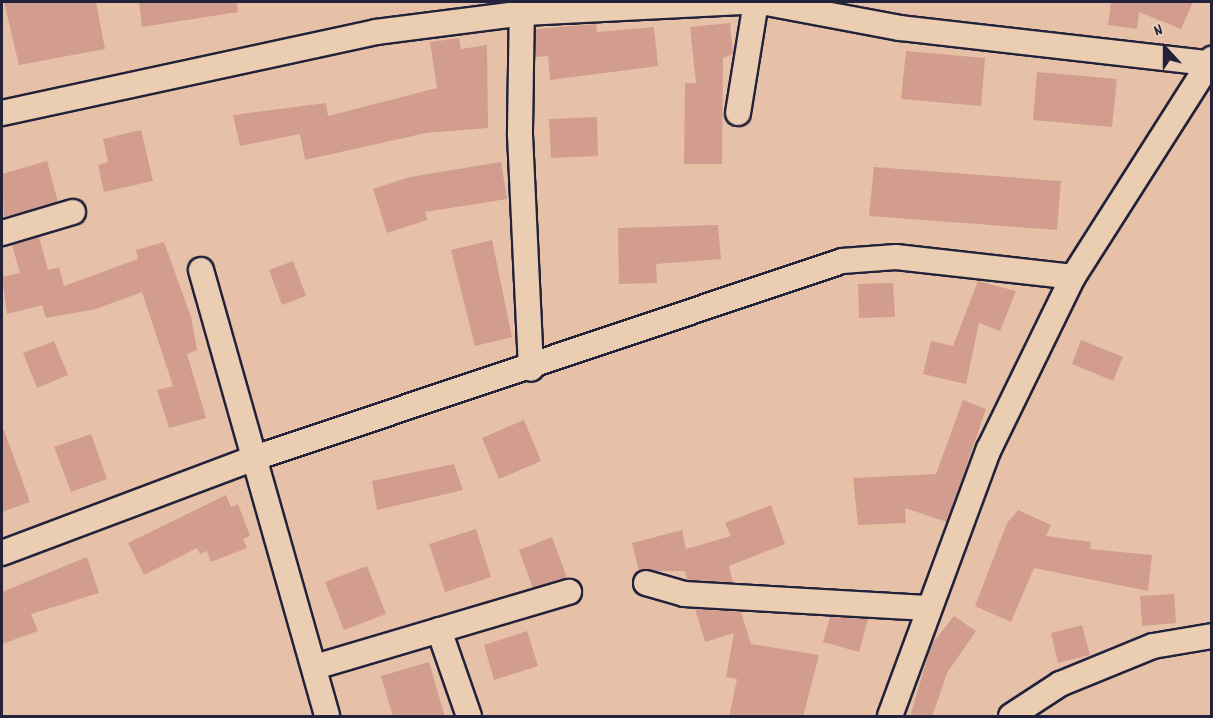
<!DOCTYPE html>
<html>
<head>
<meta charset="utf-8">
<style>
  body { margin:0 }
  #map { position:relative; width:1213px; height:718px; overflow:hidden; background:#e6c1a8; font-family:Dekko,sans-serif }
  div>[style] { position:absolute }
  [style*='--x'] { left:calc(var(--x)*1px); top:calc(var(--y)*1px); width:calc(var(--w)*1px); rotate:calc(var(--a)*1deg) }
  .building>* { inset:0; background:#d29d8e }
  .roads { filter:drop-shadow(2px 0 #22223b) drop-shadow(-2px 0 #22223b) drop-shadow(0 2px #22223b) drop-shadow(0 -2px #22223b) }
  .minor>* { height:24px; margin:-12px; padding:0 12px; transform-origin:12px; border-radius:12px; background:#ebceb2 }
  span { translate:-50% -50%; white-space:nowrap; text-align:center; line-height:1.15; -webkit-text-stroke:6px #ebceb2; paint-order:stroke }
  .frame { position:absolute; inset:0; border:3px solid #22223b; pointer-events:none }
  .north { position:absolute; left:1135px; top:18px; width:60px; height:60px; -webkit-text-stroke:4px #ebceb2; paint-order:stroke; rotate:339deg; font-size:16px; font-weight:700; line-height:24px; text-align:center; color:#22223b }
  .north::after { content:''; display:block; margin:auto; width:21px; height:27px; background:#22223b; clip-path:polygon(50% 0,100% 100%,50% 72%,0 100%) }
</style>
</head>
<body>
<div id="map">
  <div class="building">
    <i style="clip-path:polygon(4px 2px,96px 2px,105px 49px,19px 65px)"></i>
    <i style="clip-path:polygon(139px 2px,237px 2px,238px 12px,142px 27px)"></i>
    <i style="clip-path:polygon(1111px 2px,1193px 2px,1181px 29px,1139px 12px,1137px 29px,1108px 25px)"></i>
    <i style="clip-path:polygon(730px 23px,733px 54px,723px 58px,722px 164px,684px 164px,685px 83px,696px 83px,690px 27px)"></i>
    <i style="clip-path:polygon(596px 24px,597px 32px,654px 27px,658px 66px,550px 80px,548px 56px,535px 57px,536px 29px)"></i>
    <i style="clip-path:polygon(459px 38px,461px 49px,487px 45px,488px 128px,426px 133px,305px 160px,300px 134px,240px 146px,233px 115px,326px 103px,328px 116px,437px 88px,430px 42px)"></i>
    <i style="clip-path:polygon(906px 51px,985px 58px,981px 106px,901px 99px)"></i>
    <i style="clip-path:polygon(1037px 72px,1117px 79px,1112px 127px,1033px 120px)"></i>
    <i style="clip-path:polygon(597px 117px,598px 156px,551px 158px,549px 119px)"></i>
    <i style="clip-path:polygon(141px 130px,153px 181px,104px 192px,98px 165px,108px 162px,103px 139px)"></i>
    <i style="clip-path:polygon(47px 161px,58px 202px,4px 217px,2px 174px)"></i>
    <i style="clip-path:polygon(501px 162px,507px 199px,425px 212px,427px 220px,387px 233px,373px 189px,410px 177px)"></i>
    <i style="clip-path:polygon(874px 167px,1061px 181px,1057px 230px,869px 216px)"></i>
    <i style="clip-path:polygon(718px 225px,721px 259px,656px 264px,657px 283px,619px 284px,618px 228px)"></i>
    <i style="clip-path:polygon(39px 237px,48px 270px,59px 267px,64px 286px,138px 259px,136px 250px,164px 242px,191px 317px,197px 350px,187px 354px,206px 418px,169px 428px,157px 390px,173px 386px,142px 292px,96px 309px,46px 318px,42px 305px,7px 314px,2px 277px,20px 273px,12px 245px)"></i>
    <i style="clip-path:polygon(492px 240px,512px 337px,475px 346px,451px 250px)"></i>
    <i style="clip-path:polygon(293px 261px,306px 296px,282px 305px,269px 270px)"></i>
    <i style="clip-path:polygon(978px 281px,1016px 291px,1000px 331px,979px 323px,966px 384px,923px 374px,931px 341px,953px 346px)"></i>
    <i style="clip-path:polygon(893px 283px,895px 317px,859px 318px,858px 284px)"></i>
    <i style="clip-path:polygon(1081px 340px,1123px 357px,1113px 381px,1072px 364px)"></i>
    <i style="clip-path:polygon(54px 341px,68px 375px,37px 388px,23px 353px)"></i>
    <i style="clip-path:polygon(963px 400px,986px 409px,947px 522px,905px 508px,906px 523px,858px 525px,853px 478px,936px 474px)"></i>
    <i style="clip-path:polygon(524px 420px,541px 461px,499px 479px,482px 438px)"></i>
    <i style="clip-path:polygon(4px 430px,30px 502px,2px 512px,2px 431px)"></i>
    <i style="clip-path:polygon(91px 434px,107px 479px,71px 492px,54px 447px)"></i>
    <i style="clip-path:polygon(454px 464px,463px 490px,377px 510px,372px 481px)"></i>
    <i style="clip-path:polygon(226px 495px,231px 507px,238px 504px,250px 536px,243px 539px,247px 548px,211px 562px,207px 551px,200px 554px,197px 548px,144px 575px,128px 543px)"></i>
    <i style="clip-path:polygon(771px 505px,785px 544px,729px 566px,733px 583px,687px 580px,685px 571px,639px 571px,632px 543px,682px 530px,686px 549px,731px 536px,725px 523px)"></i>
    <i style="clip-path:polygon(1018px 510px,1051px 525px,1046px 536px,1091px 542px,1090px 549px,1152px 555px,1148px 591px,1034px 568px,1011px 622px,975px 606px,1007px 523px)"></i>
    <i style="clip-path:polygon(476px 529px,491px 577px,445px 592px,429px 544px)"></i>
    <i style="clip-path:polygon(552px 537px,567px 578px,533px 588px,519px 550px)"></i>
    <i style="clip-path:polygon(87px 557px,99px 593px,31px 614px,38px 631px,2px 644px,2px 592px)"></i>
    <i style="clip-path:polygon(367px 566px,386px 614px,344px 630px,325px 582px)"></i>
    <i style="clip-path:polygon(1174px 594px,1176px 623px,1142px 626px,1140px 596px)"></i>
    <i style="clip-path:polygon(695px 609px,741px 612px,751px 644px,819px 655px,803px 717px,729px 717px,737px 679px,726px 677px,734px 633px,705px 642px)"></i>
    <i style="clip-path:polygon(954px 616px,976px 631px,947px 673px,932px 717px,910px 717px,931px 645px)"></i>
    <i style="clip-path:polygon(830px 617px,868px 619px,859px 652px,823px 642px)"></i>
    <i style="clip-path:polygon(1082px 625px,1090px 655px,1058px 663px,1051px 633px)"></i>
    <i style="clip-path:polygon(527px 631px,538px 666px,494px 680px,484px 645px)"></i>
    <i style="clip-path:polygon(429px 662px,445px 717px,393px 717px,381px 676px)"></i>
  </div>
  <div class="roads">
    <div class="minor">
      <i style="--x:522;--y:2;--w:133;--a:90.9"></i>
      <i style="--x:520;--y:135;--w:234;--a:87.3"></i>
      <i style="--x:761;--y:2;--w:141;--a:10.6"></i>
      <i style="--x:900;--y:28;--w:311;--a:6.5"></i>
      <i style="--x:2;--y:113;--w:383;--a:-12.2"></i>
      <i style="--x:376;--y:32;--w:149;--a:-7.3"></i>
      <i style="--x:524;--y:13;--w:218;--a:-2.9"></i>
      <i style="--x:738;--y:113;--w:112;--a:-80.8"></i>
      <i style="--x:2;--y:233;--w:74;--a:-16.5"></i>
      <i style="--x:201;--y:270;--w:463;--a:74.2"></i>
      <i style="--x:2;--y:553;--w:267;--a:-20.6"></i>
      <i style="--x:252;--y:459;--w:622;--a:-18.55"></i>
      <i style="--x:842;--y:261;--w:54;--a:-4.2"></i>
      <i style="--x:896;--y:257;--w:178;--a:6.4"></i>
      <i style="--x:646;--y:583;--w:40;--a:16"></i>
      <i style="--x:684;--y:594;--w:243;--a:3.3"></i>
      <i style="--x:439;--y:630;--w:91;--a:70.8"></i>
      <i style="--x:315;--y:667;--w:265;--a:-16.5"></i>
      <i style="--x:890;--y:716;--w:285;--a:-69.7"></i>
      <i style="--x:989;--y:449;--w:191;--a:-64"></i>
      <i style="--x:1073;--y:277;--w:259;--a:-57.5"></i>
      <i style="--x:1011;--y:716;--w:59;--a:-33.1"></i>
      <i style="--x:1060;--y:684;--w:100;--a:-22.2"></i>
      <i style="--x:1153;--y:646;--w:60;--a:-9.6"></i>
    </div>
  </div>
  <div class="frame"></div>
  <div class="north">N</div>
</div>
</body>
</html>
